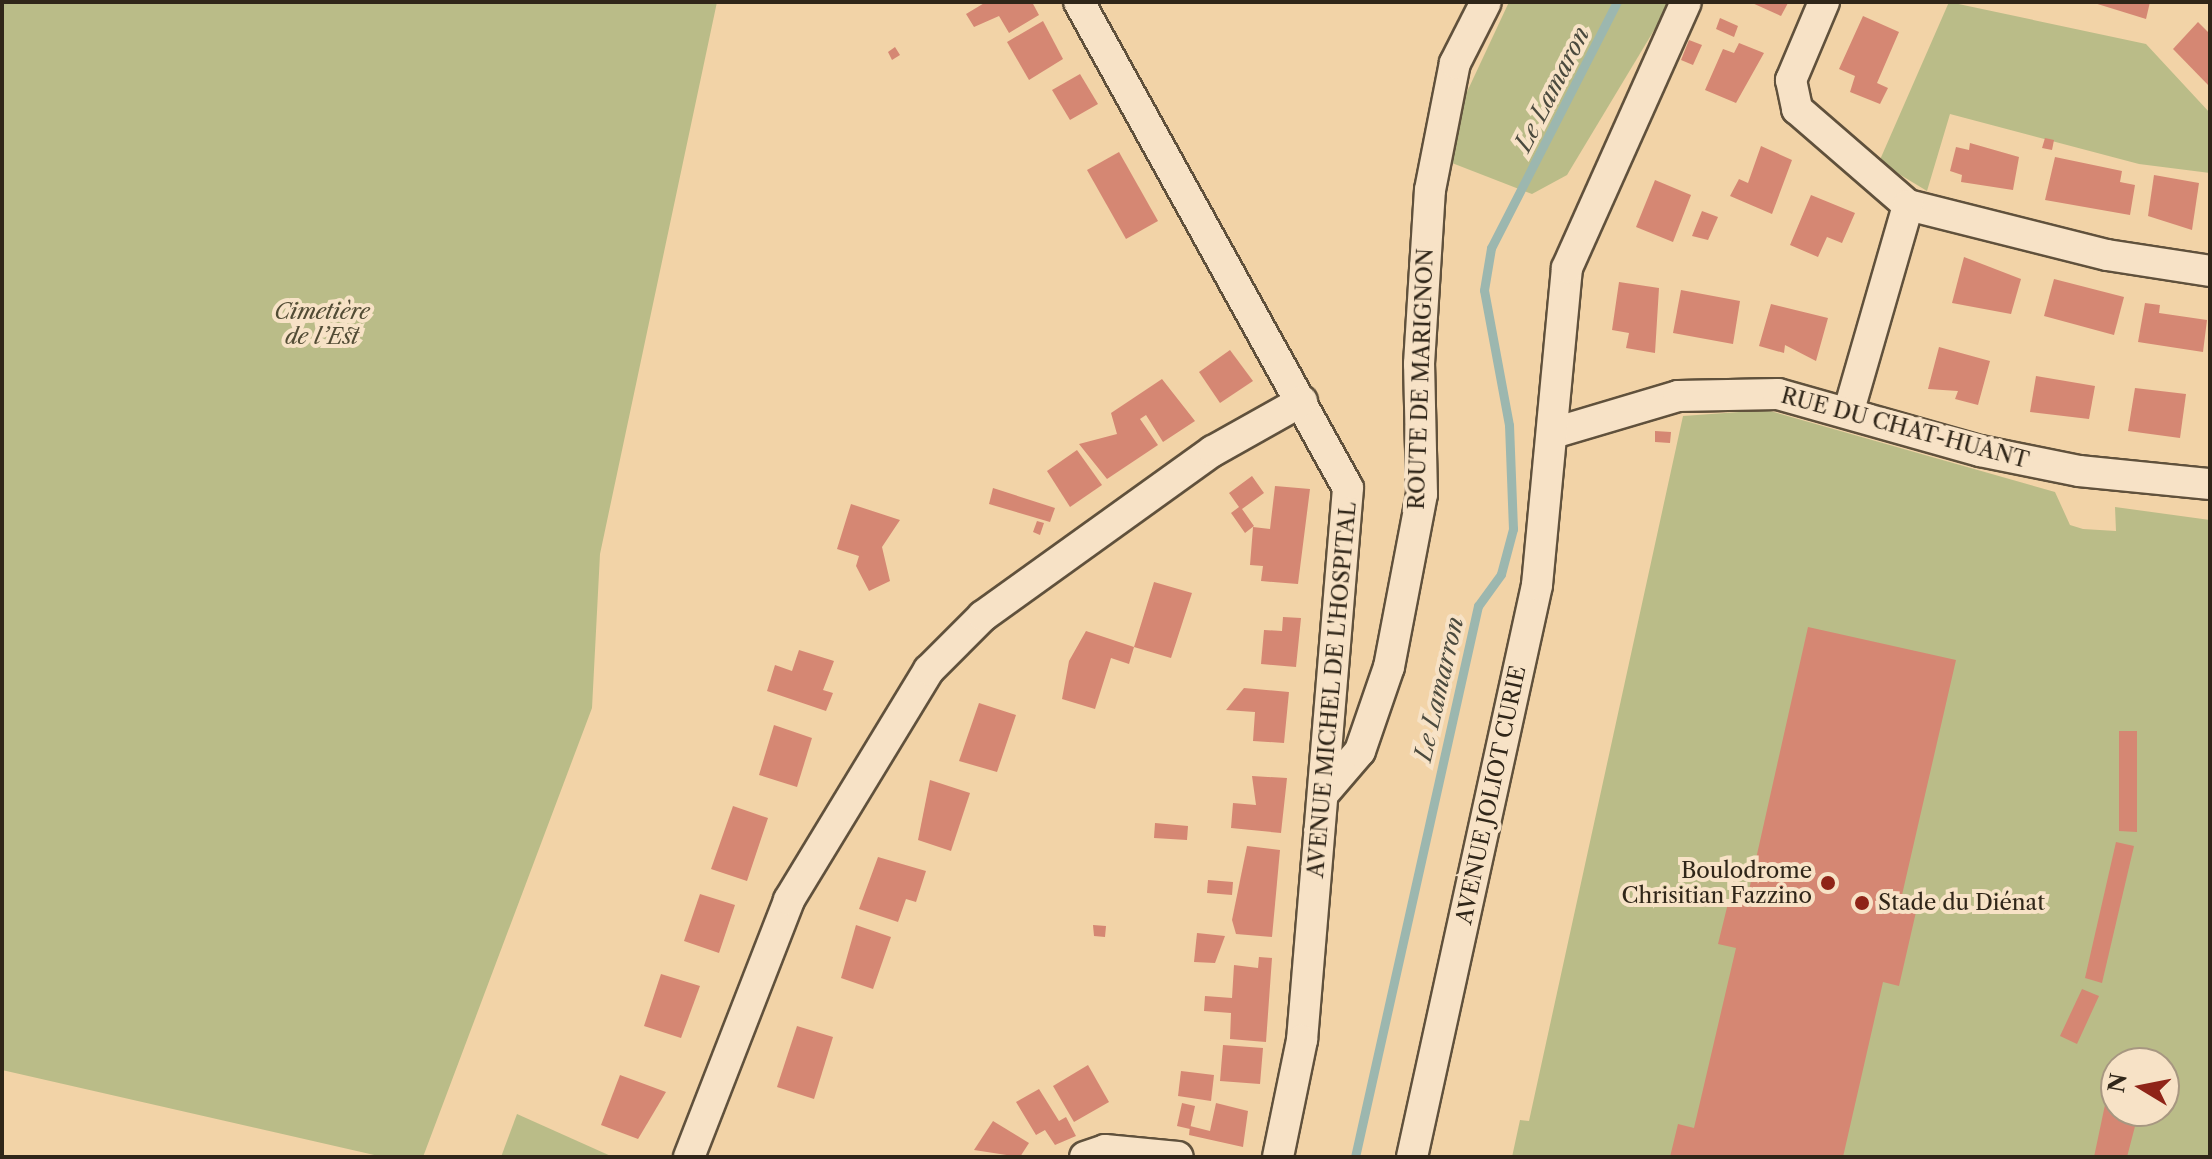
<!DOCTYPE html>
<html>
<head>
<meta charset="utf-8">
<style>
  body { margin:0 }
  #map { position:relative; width:2212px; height:1159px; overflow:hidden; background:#f2d3a7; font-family:"Libre Caslon Text",serif }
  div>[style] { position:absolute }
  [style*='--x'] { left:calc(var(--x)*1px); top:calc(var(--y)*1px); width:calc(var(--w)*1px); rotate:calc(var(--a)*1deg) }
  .green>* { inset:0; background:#babc88 }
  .stream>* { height:9px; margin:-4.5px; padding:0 4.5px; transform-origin:4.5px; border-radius:4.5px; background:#9cb7af }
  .building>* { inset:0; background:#d58773 }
  .roads { filter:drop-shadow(2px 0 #60513c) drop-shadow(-2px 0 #60513c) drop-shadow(0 2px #60513c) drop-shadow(0 -2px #60513c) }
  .minor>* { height:30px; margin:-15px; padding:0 15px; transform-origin:15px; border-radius:15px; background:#f7e2c6 }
  .dots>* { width:22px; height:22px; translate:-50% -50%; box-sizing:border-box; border:4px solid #f7e2c6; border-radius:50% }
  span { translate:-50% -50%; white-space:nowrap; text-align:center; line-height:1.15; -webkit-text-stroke:8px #f7e2c6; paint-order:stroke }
  .park-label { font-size:22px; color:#524c35; font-style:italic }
  .street-label { font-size:22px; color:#302619 }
  .poi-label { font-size:22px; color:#302619 }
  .right { translate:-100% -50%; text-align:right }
  .left { translate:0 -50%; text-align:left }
  .water-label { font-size:24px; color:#4b4a3e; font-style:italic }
  .frame { position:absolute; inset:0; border:4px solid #302619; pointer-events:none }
  .north { position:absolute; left:2100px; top:1047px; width:80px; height:80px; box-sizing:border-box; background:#f7e2c6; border:2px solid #a79781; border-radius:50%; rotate:280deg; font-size:22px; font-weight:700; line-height:32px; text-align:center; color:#302619 }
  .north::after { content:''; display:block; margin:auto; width:28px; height:36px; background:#8f2418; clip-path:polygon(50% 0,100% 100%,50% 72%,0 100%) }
</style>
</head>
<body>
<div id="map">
  <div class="green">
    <i style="clip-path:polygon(2px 2px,717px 2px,600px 554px,592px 708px,423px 1157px,383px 1157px,2px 1070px)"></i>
    <i style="clip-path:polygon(1509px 2px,1671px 2px,1567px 175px,1532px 194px,1452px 163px,1466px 94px)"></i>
    <i style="clip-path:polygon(1949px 2px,2146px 44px,2210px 113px,2210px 173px,2139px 164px,1950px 114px,1927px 191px,1879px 162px)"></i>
    <i style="clip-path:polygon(evenodd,1767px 410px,2055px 492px,2070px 525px,2083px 529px,2116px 531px,2115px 507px,2210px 520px,2210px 1157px,1512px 1157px,1520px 1120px,1529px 1121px,1683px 416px,1767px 410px,2116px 1063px,2164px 1063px,2164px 1111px,2116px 1111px,2116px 1063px)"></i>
    <i style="clip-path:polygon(517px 1114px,613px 1157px,501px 1157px)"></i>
  </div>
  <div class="stream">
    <i style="--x:1355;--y:1157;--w:565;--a:-77.42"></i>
    <i style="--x:1478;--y:606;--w:39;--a:-54"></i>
    <i style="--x:1501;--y:574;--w:47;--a:-75.1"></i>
    <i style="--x:1513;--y:529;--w:104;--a:-92.2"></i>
    <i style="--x:1509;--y:425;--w:137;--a:-100.5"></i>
    <i style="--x:1484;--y:290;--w:43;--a:-80.5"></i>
    <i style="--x:1491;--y:248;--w:276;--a:-62.9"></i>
  </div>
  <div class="building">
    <i style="clip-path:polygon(986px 2px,1032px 2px,1039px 15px,1009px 33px,999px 16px,974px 27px,966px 14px)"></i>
    <i style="clip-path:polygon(1750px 2px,1786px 2px,1788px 3px,1781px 16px)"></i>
    <i style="clip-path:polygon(2091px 2px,2150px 2px,2146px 19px)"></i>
    <i style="clip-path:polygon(1863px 16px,1899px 32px,1877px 83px,1888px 88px,1880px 104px,1850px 92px,1855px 76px,1839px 69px)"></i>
    <i style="clip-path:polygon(1720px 18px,1738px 26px,1734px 37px,1716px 29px)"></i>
    <i style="clip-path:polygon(1043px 21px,1063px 59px,1029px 80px,1007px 42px)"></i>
    <i style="clip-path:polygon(2198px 22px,2210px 34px,2210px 87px,2173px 49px)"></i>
    <i style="clip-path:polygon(1689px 40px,1702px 45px,1693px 65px,1681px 60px)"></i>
    <i style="clip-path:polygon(1739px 43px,1764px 53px,1736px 103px,1705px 90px,1723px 49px,1734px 53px)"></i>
    <i style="clip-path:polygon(895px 47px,900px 55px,892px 60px,888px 52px)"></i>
    <i style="clip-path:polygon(1080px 74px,1098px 104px,1070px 120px,1052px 90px)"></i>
    <i style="clip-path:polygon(2045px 138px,2054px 140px,2052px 150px,2042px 148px)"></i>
    <i style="clip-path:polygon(1970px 143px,2019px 157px,2013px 190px,1961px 182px,1962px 175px,1950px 171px,1956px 147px,1969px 150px)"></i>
    <i style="clip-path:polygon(1761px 146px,1792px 160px,1772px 214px,1730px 196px,1739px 179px,1748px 183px)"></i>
    <i style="clip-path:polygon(1119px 152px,1158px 221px,1126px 239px,1087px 170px)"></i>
    <i style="clip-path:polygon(2055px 157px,2122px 171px,2120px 182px,2135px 185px,2130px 215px,2045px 200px)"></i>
    <i style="clip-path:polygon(2154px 175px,2199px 183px,2192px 230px,2148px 216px)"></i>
    <i style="clip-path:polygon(1655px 180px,1691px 195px,1673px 242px,1636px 227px)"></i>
    <i style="clip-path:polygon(1811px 195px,1855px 213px,1842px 243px,1827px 237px,1818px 257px,1790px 245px)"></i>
    <i style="clip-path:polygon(1702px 211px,1718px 217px,1708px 240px,1692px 236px)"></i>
    <i style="clip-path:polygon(1964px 257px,2021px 279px,2011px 314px,1952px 303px)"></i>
    <i style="clip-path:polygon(2054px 279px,2124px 297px,2114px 335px,2044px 316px)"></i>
    <i style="clip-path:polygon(1619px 282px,1659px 288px,1655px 353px,1626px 348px,1629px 333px,1612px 330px)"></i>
    <i style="clip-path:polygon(1681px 290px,1740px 301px,1733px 344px,1673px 333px)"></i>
    <i style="clip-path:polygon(2145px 303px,2160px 305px,2159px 313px,2207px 320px,2203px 352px,2138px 342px)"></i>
    <i style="clip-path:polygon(1771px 304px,1828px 318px,1816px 361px,1785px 345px,1784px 353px,1759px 346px)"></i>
    <i style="clip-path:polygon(1939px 347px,1990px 361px,1978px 405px,1955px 399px,1958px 391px,1928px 389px)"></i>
    <i style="clip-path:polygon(1230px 350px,1253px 381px,1220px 403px,1199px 372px)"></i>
    <i style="clip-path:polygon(2036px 376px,2095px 386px,2089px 419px,2030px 412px)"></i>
    <i style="clip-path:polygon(1162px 379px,1195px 421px,1163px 442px,1146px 415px,1140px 419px,1158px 445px,1107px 479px,1079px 444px,1117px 434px,1111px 413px)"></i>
    <i style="clip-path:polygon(2135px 388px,2186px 394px,2180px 438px,2128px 431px)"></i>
    <i style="clip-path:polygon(1655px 431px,1671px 432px,1670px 443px,1655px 442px)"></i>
    <i style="clip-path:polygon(1077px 450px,1102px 485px,1070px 507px,1047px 471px)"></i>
    <i style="clip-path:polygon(1252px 476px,1264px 493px,1242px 509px,1254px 526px,1245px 533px,1231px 513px,1239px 507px,1229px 493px)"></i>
    <i style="clip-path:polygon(1275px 486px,1310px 489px,1298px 584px,1261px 581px,1263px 566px,1250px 565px,1253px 527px,1270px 529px)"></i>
    <i style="clip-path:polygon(993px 488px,1055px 508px,1050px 522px,989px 504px)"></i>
    <i style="clip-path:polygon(851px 504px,900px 520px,882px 547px,890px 581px,869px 591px,856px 566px,859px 556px,837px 549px)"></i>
    <i style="clip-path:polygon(1037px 521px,1044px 523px,1040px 535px,1033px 532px)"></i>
    <i style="clip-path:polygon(1154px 582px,1192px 593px,1171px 658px,1134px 647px,1129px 664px,1111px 658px,1095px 709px,1062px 699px,1069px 661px,1086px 631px,1134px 647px)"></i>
    <i style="clip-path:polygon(1283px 617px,1301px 618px,1296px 667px,1261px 664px,1264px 630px,1282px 631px)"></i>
    <i style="clip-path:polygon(1808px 627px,1956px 660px,1899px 908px,1916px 912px,1899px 986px,1883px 982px,1843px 1157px,1670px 1157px,1678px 1124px,1694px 1128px,1736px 948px,1718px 944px,1730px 895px,1747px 899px)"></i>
    <i style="clip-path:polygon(799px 650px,834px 661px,823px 690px,833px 693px,826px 711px,767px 691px,775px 665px,792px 671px)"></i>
    <i style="clip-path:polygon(1244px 688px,1289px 692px,1284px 743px,1253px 741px,1255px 712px,1226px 710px)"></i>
    <i style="clip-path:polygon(979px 703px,1016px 715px,997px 772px,959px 761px)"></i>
    <i style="clip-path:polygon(774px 725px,812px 738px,797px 787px,759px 775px)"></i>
    <i style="clip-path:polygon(2119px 731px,2137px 731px,2137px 832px,2119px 831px)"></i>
    <i style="clip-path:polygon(1252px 776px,1287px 778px,1281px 833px,1231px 828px,1233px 803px,1256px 805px)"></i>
    <i style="clip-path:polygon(930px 780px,970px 793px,951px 851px,918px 840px)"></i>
    <i style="clip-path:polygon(733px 806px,768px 818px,747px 881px,711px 869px)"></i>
    <i style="clip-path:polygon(1155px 823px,1188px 826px,1187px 840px,1154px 838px)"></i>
    <i style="clip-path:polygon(2116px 842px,2134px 846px,2102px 983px,2085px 978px)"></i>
    <i style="clip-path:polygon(1247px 846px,1280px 850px,1272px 937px,1236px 934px,1232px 920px)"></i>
    <i style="clip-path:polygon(878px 857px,926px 871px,916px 902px,906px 899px,898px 922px,859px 909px)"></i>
    <i style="clip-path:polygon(1208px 880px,1233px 882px,1232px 895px,1207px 893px)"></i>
    <i style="clip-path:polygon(700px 894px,735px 905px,719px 953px,684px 941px)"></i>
    <i style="clip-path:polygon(856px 925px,891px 937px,873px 989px,841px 978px)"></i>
    <i style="clip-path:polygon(1093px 925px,1106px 926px,1105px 937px,1094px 936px)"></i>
    <i style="clip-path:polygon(1197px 933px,1225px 936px,1215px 963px,1194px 962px)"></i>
    <i style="clip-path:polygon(1259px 957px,1272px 958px,1266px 1042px,1230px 1039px,1231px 1013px,1204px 1011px,1205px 996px,1232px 998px,1234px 965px,1258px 968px)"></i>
    <i style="clip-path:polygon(661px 974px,700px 986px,681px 1038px,644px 1026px)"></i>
    <i style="clip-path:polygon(2082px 989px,2099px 996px,2077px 1044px,2060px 1036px)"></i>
    <i style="clip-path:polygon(797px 1026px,833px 1037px,814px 1099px,777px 1087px)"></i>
    <i style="clip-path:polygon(1223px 1045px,1263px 1048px,1260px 1084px,1220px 1081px)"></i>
    <i style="clip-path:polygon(1088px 1065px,1109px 1102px,1074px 1122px,1053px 1086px)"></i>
    <i style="clip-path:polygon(1181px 1071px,1214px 1075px,1211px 1101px,1178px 1096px)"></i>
    <i style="clip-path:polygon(620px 1075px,666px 1092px,638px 1139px,601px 1125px)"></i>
    <i style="clip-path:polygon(2110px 1081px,2116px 1083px,2116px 1111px,2139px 1111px,2127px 1157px,2094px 1157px)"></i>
    <i style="clip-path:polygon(1039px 1089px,1059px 1121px,1066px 1117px,1076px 1136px,1055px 1145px,1045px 1130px,1036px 1135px,1016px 1102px)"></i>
    <i style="clip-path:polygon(1182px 1103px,1195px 1106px,1190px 1129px,1177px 1126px)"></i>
    <i style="clip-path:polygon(1216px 1103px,1248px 1111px,1243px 1147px,1189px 1135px,1190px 1126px,1210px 1131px)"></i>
    <i style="clip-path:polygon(993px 1121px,1029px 1143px,1020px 1157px,974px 1150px)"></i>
  </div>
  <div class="roads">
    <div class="minor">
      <i style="--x:1079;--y:2;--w:555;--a:61.04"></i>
      <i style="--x:1348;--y:488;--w:554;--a:94.76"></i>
      <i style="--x:1302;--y:1040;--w:119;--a:101.6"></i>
      <i style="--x:1824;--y:2;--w:85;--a:112.9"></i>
      <i style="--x:1791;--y:80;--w:30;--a:78"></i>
      <i style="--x:1797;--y:109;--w:147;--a:40.9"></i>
      <i style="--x:1908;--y:205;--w:205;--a:14.1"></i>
      <i style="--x:2107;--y:255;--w:104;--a:8.8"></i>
      <i style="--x:1849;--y:410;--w:213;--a:-73.9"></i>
      <i style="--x:1557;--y:432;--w:126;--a:-16.6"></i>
      <i style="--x:1678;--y:396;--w:100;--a:-1.1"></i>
      <i style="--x:1778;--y:394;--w:210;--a:15.8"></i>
      <i style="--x:1980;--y:451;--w:101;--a:11.4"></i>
      <i style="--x:2079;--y:471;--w:132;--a:5.7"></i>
      <i style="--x:1324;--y:793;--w:55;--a:-49.4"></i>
      <i style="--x:1360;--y:751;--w:89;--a:-71"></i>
      <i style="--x:1389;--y:667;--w:176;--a:-79.2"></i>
      <i style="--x:1422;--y:494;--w:130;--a:-91.3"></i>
      <i style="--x:1419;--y:364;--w:174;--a:-86.4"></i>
      <i style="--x:1430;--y:190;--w:129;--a:-78.9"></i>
      <i style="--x:1455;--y:63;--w:68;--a:-63.1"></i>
      <i style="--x:689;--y:1157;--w:276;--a:-68.7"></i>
      <i style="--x:789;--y:900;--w:269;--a:-58.7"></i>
      <i style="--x:929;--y:670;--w:76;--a:-45"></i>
      <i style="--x:983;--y:616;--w:283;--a:-35.7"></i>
      <i style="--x:1213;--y:451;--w:102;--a:-29.3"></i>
      <i style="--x:1085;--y:1157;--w:21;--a:-19"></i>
      <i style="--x:1105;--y:1150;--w:73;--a:5.5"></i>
      <i style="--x:1412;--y:1157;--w:585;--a:-77.67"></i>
      <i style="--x:1537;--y:585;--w:318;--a:-84.6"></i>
      <i style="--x:1567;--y:268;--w:291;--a:-65.9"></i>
    </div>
  </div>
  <div class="dots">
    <i style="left:1828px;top:883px;background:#8f2418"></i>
    <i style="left:1862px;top:903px;background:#8f2418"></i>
  </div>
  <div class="park-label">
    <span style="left:322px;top:324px">Cimetière<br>de l’Est</span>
  </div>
  <div class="street-label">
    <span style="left:1421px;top:379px;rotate:-88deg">ROUTE DE MARIGNON</span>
    <span style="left:1905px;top:428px;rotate:15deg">RUE DU CHAT-HUANT</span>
    <span style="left:1332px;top:690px;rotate:-85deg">AVENUE MICHEL DE L'HOSPITAL</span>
    <span style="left:1491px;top:795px;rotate:-78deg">AVENUE JOLIOT CURIE</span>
  </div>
  <div class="poi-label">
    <span class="right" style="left:1812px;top:883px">Boulodrome<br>Chrisitian Fazzino</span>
    <span class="left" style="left:1878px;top:903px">Stade du Diénat</span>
  </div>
  <div class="water-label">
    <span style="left:1552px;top:89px;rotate:-63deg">Le Lamaron</span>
    <span style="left:1439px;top:689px;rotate:-77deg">Le Lamarron</span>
  </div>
  <div class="frame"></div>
  <div class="north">N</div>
</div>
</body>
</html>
